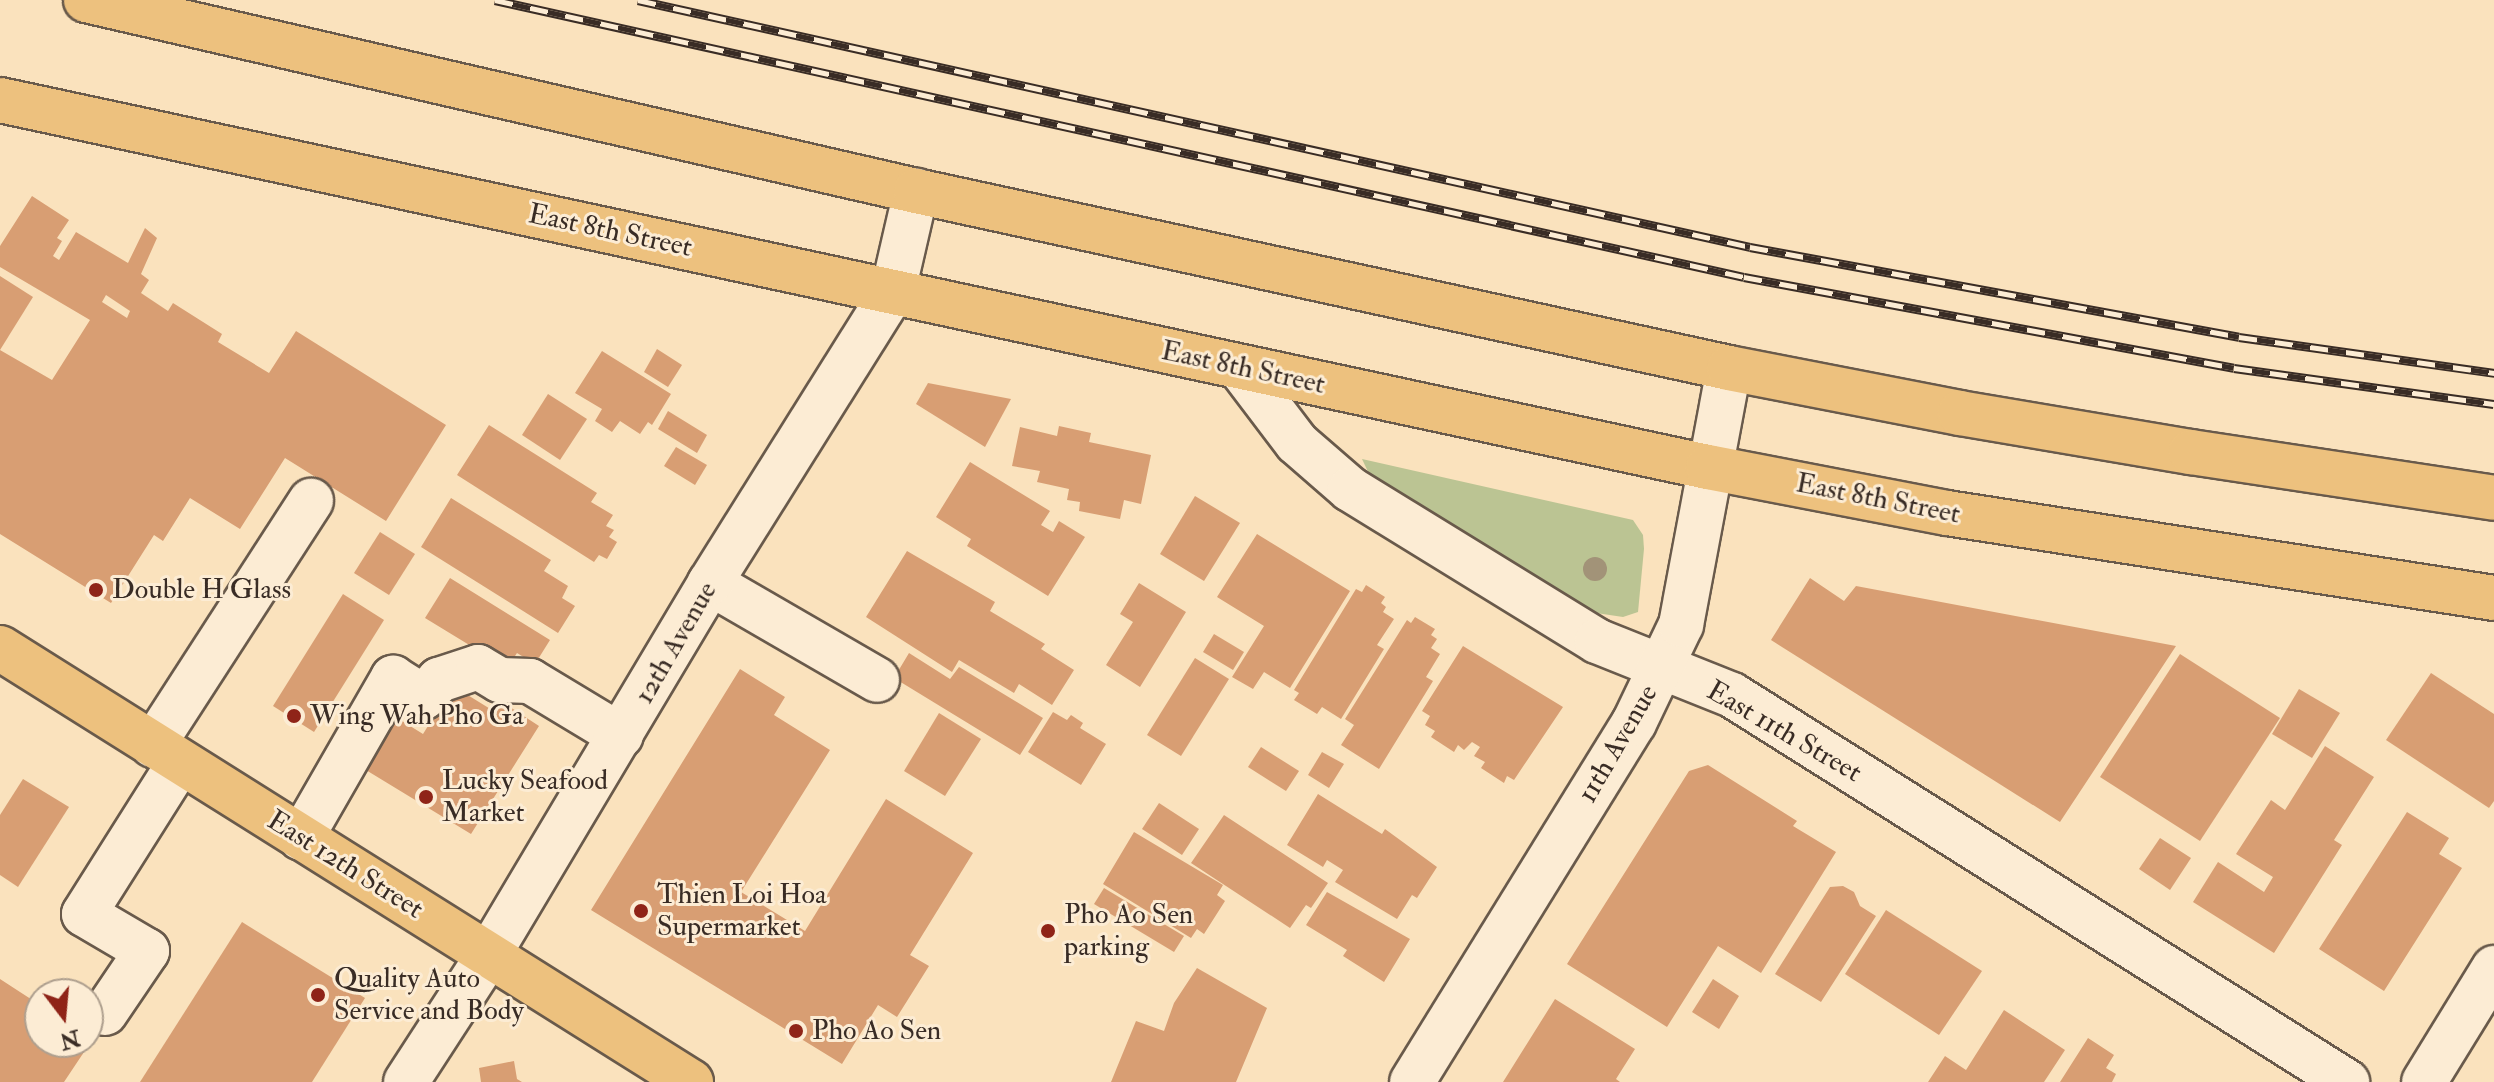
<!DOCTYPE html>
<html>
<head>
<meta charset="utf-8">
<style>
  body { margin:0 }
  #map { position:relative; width:2494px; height:1082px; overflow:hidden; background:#fae2bd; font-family:"IM FELL Double Pica",serif }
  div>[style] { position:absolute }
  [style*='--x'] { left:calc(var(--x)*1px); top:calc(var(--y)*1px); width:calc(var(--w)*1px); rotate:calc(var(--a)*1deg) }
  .green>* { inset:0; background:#bbc493 }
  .building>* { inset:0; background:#d89e73 }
  .roads { filter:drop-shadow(2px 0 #695a4b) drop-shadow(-2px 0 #695a4b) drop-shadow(0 2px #695a4b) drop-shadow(0 -2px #695a4b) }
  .minor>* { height:44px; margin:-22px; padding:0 22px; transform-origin:22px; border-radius:22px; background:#fcecd4 }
  .major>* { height:44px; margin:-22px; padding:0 22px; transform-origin:22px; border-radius:22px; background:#edc17e }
  .rail>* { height:9px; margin-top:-4.5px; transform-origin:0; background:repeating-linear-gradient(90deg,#fcecd4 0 18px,#392c25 0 36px); box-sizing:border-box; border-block:2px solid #392c25 }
  .trees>* { width:24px; height:24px; margin:-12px; border-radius:50%; background:#a29378 }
  .dots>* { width:22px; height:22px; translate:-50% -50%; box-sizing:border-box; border:4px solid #fcecd4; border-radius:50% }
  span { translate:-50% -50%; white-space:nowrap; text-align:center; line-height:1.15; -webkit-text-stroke:6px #fcecd4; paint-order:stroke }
  .street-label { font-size:28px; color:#392c25 }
  .poi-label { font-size:28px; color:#392c25 }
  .left { translate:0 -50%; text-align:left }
  .north { position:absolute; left:24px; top:978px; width:80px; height:80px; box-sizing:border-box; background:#fcecd4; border:2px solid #ae9f8e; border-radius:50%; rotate:164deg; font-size:22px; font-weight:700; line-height:32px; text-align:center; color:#392c25 }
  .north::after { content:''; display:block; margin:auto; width:28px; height:36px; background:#8f2418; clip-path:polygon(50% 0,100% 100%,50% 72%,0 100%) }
</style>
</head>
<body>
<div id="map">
  <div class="green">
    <i style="clip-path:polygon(1362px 459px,1633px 520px,1643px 535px,1644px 549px,1638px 612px,1623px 617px,1576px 610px,1370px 476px)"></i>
  </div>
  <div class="building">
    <i style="clip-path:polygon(evenodd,32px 196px,69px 220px,57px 238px,62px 241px,53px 256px,59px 260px,76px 232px,128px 263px,145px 228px,157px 238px,141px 274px,149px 280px,141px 293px,168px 311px,173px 303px,222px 334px,218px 342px,269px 373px,296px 331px,446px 425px,386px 521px,285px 458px,240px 529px,190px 498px,163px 541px,154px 535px,111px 603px,0 534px,0 350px,52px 380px,90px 320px,0 267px,0 246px,32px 196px,106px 295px,130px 311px,127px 318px,102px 302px,106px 295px)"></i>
    <i style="clip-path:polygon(0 276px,33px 297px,0 350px)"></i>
    <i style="clip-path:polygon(657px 349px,682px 365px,668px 387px,644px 372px)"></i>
    <i style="clip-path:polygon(602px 351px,671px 394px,652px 425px,648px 422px,640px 434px,620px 421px,612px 432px,595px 421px,602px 409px,575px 393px)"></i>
    <i style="clip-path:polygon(928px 383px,1011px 399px,985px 447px,916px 404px)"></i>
    <i style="clip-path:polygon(548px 394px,587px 419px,560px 460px,522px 435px)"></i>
    <i style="clip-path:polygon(668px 411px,707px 435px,697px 453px,658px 429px)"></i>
    <i style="clip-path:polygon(489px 425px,597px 493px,591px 502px,613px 515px,606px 526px,614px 530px,609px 537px,617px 542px,607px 559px,599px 555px,594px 562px,457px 475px)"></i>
    <i style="clip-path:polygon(1059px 426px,1091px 433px,1089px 442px,1151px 455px,1141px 504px,1124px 500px,1120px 519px,1079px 511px,1080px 502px,1067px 500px,1069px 489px,1037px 482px,1040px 471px,1012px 466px,1020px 427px,1057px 436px)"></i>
    <i style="clip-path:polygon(676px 447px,707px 465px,695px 485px,664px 466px)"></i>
    <i style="clip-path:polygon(970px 462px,1050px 511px,1041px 525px,1053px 532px,1059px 521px,1085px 537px,1048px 596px,967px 546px,971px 539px,936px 517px)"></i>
    <i style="clip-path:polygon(1195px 496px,1240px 523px,1204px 581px,1160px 554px)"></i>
    <i style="clip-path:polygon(451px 498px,551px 560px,544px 571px,568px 586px,562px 598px,575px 606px,558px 633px,421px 547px)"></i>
    <i style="clip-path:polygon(380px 532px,415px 554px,389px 595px,354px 573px)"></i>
    <i style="clip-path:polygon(1257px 534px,1350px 591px,1290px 688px,1264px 672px,1253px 689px,1232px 677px,1264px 626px,1217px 597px)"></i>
    <i style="clip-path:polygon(907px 551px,995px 602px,990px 611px,1045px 644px,1041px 649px,1074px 670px,1052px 705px,1019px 684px,1014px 693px,959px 660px,952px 672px,866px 617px)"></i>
    <i style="clip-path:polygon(450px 578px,550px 640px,535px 664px,517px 653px,507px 668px,425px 618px)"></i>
    <i style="clip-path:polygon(1810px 578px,1844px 601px,1856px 586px,2176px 646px,2060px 822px,1771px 640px)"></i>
    <i style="clip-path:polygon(1139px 583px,1186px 612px,1140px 687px,1106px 665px,1133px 622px,1120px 614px)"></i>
    <i style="clip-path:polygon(1366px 585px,1385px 597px,1381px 603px,1386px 607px,1383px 612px,1394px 619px,1377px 645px,1384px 649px,1341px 719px,1322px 707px,1317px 714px,1294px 700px,1299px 693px,1294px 690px,1356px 589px,1362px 592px)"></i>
    <i style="clip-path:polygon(343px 594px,384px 620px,314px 732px,273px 706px)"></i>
    <i style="clip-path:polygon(1415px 617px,1435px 629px,1431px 635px,1437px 639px,1431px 648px,1440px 654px,1426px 677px,1433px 681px,1379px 769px,1341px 745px,1354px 725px,1345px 719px,1407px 620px,1411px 623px)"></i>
    <i style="clip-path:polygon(1214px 634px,1244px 652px,1233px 670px,1203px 652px)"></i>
    <i style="clip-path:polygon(1463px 646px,1563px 707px,1514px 780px,1507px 776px,1504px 783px,1481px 768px,1485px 762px,1474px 756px,1480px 747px,1472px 742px,1464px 750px,1458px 745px,1454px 752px,1431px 737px,1435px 731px,1425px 725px,1430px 716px,1422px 711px)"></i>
    <i style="clip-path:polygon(909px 653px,950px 679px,959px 667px,1043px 718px,1020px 755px,894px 678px)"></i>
    <i style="clip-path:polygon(2180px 654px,2280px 718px,2200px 841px,2100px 777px)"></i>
    <i style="clip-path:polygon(1195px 658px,1229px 679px,1181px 756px,1147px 735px)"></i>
    <i style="clip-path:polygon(740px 669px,785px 697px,774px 715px,830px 750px,741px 892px,805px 931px,886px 799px,973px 853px,910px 955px,929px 966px,897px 1017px,878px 1005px,842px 1064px,591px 910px)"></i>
    <i style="clip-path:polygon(2431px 673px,2494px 714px,2494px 801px,2489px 808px,2386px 740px)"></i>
    <i style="clip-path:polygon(453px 686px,492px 710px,499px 700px,539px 726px,471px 834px,361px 767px,394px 716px,423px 734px)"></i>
    <i style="clip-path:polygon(2299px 689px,2340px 713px,2312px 758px,2272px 734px)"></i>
    <i style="clip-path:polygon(1053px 712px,1067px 720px,1071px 715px,1083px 723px,1080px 728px,1106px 744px,1081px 785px,1028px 752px)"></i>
    <i style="clip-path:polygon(939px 713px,981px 739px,945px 796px,904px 771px)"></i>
    <i style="clip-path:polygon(2325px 746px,2374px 777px,2334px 840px,2342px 845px,2274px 953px,2193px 902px,2218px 862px,2264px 892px,2273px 877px,2236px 854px,2271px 800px,2285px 810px)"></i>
    <i style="clip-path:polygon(1261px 747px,1299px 771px,1286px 791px,1248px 767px)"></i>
    <i style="clip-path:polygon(1322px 752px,1344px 764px,1329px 788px,1308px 775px)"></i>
    <i style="clip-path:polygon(1708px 765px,1797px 821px,1793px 826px,1836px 852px,1761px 973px,1718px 946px,1667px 1027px,1567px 964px,1689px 771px)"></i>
    <i style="clip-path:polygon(23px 779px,69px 807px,18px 887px,0 875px,0 815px)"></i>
    <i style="clip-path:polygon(1318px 794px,1382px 834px,1385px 829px,1437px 867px,1417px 898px,1412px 895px,1397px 919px,1335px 882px,1343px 870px,1327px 860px,1323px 867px,1287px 845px)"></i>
    <i style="clip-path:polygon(1159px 803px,1199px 829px,1182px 855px,1142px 829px)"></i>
    <i style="clip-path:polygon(2407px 812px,2449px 838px,2439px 854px,2462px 868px,2384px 991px,2319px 949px)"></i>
    <i style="clip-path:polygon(1224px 815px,1328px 883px,1311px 908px,1306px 905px,1290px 928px,1191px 863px)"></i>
    <i style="clip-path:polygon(1134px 832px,1223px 885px,1217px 895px,1225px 901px,1204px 934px,1197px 929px,1191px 938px,1103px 884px)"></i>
    <i style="clip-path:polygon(2160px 838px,2191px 858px,2170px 890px,2139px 869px)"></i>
    <i style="clip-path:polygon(1843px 886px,1854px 892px,1860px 906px,1876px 916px,1821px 1002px,1775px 974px,1830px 887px)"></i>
    <i style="clip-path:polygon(1104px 888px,1184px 936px,1174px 952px,1094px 904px)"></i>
    <i style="clip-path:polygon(1327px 892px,1410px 939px,1384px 982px,1343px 956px,1347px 950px,1306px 925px)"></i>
    <i style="clip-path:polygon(1886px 910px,1982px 971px,1939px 1035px,1845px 974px)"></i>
    <i style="clip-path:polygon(242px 922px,365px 998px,312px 1082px,140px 1082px)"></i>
    <i style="clip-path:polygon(1197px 968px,1267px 1008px,1236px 1082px,1111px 1082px,1136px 1021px,1164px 1031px,1174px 1003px)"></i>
    <i style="clip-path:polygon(0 979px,40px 1005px,40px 1042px,88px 1042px,88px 1038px,92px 1040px,64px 1082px,0 1082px)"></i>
    <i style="clip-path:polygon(1713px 979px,1739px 996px,1719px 1029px,1692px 1012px)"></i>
    <i style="clip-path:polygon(1555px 999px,1635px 1049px,1616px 1079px,1620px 1082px,1503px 1082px)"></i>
    <i style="clip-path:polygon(2004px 1010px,2065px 1050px,2044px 1082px,1928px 1082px,1945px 1056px,1966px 1070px)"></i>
    <i style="clip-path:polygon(2088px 1038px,2114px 1055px,2106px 1068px,2116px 1074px,2112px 1082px,2060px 1082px)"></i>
    <i style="clip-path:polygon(514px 1061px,517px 1079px,522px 1082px,481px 1082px,479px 1068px)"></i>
  </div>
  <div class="roads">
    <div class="minor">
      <i style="--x:1240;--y:368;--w:94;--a:52.8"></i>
      <i style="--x:1297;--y:443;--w:70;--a:41"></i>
      <i style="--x:1350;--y:489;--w:290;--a:31.6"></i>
      <i style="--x:1597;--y:641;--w:145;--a:21.8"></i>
      <i style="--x:1732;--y:695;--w:727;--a:32.18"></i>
      <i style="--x:710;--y:583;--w:193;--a:30.1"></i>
      <i style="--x:153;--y:745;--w:291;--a:-57.1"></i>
      <i style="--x:301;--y:838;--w:185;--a:-60.1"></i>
      <i style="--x:393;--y:678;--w:36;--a:32"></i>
      <i style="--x:424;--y:697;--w:23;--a:-49"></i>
      <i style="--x:439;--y:680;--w:41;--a:-18.4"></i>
      <i style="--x:478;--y:667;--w:26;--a:31"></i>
      <i style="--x:500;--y:680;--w:30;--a:2"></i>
      <i style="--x:530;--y:681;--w:106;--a:31.1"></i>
      <i style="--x:105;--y:1013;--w:75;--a:-55.9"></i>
      <i style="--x:147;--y:951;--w:73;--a:-149.6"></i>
      <i style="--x:84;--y:914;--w:180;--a:-57.7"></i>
      <i style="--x:406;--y:1082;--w:153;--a:-57"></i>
      <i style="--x:489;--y:954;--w:432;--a:-59.2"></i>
      <i style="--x:710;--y:583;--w:345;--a:-57.9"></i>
      <i style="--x:893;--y:291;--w:103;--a:-77"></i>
      <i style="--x:1412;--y:1082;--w:422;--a:-58.3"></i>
      <i style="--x:1634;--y:723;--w:109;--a:-64.4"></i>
      <i style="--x:1681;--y:625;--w:261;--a:-79.4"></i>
      <i style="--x:2424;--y:1082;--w:134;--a:-58.4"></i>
    </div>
    <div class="major">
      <i style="--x:86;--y:0;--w:852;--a:12.96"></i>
      <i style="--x:916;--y:191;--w:832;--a:12.28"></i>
      <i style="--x:1729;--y:368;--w:235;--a:11"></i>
      <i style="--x:1960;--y:413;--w:234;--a:9.6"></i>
      <i style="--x:2191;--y:452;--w:306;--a:8.6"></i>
      <i style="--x:0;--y:100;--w:1747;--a:12.13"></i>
      <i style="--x:1708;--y:467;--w:243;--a:10.9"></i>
      <i style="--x:1947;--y:513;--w:554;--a:8.83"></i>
      <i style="--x:0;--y:648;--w:816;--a:32.13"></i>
    </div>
  </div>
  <div class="rail">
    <i style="--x:495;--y:0;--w:1279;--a:12.5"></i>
    <i style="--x:1744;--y:277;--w:498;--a:10.5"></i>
    <i style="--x:2234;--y:368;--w:262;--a:7.9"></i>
    <i style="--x:638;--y:0;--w:1139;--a:12.52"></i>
    <i style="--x:1750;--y:247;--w:497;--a:10.4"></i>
    <i style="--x:2239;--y:337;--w:258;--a:8"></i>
  </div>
  <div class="trees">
    <i style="left:1595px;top:569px"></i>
  </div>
  <div class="dots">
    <i style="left:96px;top:590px;background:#8f2418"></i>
    <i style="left:294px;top:716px;background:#8f2418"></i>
    <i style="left:426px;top:797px;background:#8f2418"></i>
    <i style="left:641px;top:911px;background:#8f2418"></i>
    <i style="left:1048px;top:931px;background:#8f2418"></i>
    <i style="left:318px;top:995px;background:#8f2418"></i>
    <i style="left:796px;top:1031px;background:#8f2418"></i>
  </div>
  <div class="street-label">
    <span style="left:610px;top:231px;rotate:12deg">East 8th Street</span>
    <span style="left:1243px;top:368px;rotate:12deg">East 8th Street</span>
    <span style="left:1878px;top:499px;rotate:11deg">East 8th Street</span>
    <span style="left:676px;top:643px;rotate:-60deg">12th Avenue</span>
    <span style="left:1784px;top:732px;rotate:30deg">East 11th Street</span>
    <span style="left:1618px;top:744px;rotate:-60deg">11th Avenue</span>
    <span style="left:345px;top:865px;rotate:32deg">East 12th Street</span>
  </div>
  <div class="poi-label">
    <span class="left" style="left:112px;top:590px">Double H Glass</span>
    <span class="left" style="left:310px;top:716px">Wing Wah Pho Ga</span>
    <span class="left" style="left:442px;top:797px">Lucky Seafood<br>Market</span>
    <span class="left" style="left:657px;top:911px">Thien Loi Hoa<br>Supermarket</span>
    <span class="left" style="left:1064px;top:931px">Pho Ao Sen<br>parking</span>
    <span class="left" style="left:334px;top:995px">Quality Auto<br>Service and Body</span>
    <span class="left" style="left:812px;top:1031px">Pho Ao Sen</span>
  </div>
  <div class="north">N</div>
</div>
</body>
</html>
